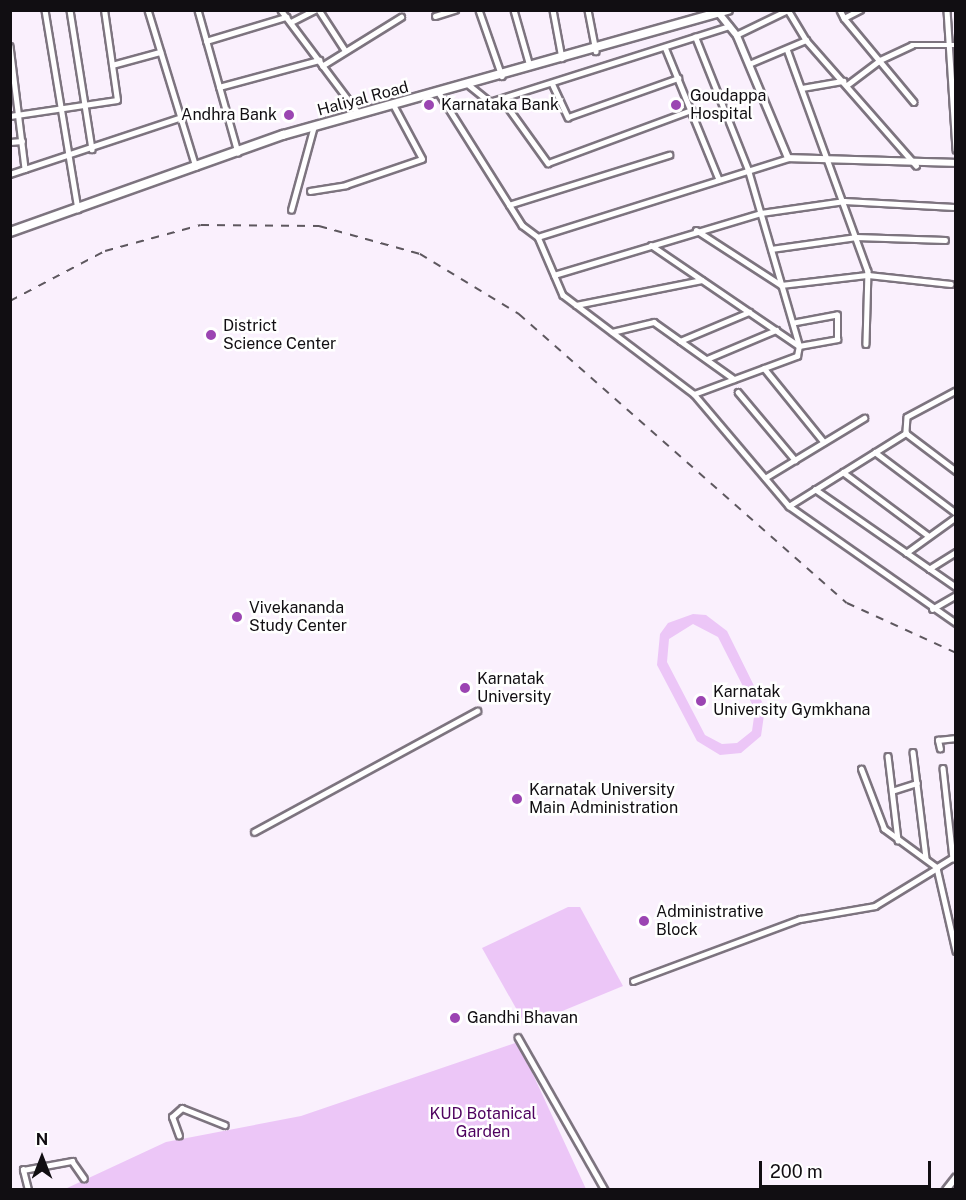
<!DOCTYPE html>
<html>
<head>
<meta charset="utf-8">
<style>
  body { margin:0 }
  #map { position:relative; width:966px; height:1200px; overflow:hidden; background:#faf0fd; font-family:"Public Sans",sans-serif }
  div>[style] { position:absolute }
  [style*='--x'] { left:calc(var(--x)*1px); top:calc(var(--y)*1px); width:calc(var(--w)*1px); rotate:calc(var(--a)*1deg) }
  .green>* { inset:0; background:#ecc6f7 }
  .roads { filter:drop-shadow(2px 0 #7d747f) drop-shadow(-2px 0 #7d747f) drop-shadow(0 2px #7d747f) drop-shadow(0 -2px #7d747f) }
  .minor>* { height:4.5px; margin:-2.25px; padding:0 2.25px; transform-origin:2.25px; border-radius:2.25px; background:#fff }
  .tertiary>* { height:6px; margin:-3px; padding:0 3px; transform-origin:3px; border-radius:3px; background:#fff }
  .primary>* { height:8px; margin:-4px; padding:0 4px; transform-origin:4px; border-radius:4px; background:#fff }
  .rail>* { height:1.5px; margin-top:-0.75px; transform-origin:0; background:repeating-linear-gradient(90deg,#5d575e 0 8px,transparent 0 16px) }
  .dots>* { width:16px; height:16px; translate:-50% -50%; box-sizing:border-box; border:3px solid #fff; border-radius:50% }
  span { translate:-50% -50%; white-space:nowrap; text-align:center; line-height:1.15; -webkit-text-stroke:5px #fff; paint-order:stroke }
  .poi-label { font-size:16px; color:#110e12 }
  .left { translate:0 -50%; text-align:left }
  .right { translate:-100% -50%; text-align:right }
  .street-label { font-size:16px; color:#110e12 }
  .park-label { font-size:16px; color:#4e015f }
  .frame { position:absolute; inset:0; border:12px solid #110e12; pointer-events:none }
  .north { position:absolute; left:12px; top:1128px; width:60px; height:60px; -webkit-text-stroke:4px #fff; paint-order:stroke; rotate:0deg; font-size:16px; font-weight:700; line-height:24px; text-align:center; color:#110e12 }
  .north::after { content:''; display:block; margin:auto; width:21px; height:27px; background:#110e12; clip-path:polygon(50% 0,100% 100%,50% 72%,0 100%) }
  .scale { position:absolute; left:759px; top:1161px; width:172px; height:27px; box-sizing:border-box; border:3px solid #110e12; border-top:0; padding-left:8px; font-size:18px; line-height:21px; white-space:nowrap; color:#110e12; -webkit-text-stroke:4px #fff; paint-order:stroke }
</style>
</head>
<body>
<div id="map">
  <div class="green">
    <i style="clip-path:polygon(evenodd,693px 614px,706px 615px,727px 631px,765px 708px,761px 736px,741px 753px,720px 755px,697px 741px,657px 665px,660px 634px,668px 623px,693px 614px,693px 624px,718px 637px,755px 710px,752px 731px,737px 743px,722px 744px,705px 735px,667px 662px,669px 639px,693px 624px)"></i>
    <i style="clip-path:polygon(568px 907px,580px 907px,623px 986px,526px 1026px,482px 948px)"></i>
    <i style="clip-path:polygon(518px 1042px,586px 1189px,65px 1189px,166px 1142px,301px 1116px)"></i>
  </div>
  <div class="roads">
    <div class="minor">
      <i style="--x:45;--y:10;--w:202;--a:80.6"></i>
      <i style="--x:70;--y:10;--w:141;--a:81"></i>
      <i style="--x:148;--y:10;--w:164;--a:73"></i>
      <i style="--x:198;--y:10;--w:148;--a:74.3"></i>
      <i style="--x:281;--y:10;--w:130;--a:53.1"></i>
      <i style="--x:319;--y:10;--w:48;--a:57"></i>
      <i style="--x:479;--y:10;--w:70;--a:70.8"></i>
      <i style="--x:514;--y:10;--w:58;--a:74.1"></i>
      <i style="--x:553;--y:10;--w:49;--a:79.4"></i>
      <i style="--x:588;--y:10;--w:42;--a:79"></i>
      <i style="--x:840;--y:10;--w:9;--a:63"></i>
      <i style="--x:844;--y:18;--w:18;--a:-27"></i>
      <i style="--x:947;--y:10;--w:140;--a:86.3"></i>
      <i style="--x:435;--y:16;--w:21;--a:-17"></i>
      <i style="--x:844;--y:18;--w:109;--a:50.2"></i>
      <i style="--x:291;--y:22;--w:27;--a:-27"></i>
      <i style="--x:736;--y:35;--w:58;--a:-25.7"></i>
      <i style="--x:788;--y:10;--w:35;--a:59"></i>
      <i style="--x:806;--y:40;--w:167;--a:48.7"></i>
      <i style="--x:206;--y:41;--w:84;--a:-16.7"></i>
      <i style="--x:10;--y:46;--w:124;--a:83"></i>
      <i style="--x:665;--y:47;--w:143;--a:67.8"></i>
      <i style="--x:787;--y:49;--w:236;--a:70"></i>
      <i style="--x:868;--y:271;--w:73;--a:91.6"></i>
      <i style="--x:749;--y:64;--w:62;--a:-22.8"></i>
      <i style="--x:112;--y:65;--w:50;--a:-15.2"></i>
      <i style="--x:322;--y:66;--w:93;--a:-31.8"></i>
      <i style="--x:552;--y:83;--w:38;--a:65"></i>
      <i style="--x:568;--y:117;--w:117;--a:-19.5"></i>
      <i style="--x:469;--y:85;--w:27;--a:39"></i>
      <i style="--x:490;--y:102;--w:251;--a:-17.6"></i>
      <i style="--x:847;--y:85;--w:41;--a:-37.1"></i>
      <i style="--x:880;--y:60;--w:35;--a:-25"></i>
      <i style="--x:912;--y:45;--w:44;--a:0"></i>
      <i style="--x:219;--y:87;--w:104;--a:-15.1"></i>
      <i style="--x:802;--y:88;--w:42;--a:-9.7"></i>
      <i style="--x:439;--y:93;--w:156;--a:57.8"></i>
      <i style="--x:522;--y:225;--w:20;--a:37"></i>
      <i style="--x:538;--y:237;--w:63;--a:66.7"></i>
      <i style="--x:563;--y:295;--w:164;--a:37.1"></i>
      <i style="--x:694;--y:394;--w:147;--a:49.7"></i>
      <i style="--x:789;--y:506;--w:204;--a:35"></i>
      <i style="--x:502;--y:99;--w:79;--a:54.3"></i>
      <i style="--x:548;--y:163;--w:153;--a:-20.3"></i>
      <i style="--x:10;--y:116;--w:108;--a:-8.5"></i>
      <i style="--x:117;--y:100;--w:91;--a:-98.2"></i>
      <i style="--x:10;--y:142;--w:12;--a:-5"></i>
      <i style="--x:10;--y:174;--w:180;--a:-18.4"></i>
      <i style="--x:310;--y:191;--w:36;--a:-9"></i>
      <i style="--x:346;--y:185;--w:80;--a:-18.9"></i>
      <i style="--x:422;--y:159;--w:61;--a:-118.2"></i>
      <i style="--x:509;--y:205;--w:168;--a:-17.4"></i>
      <i style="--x:291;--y:210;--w:87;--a:-74.7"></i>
      <i style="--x:696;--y:230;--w:101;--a:32.9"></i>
      <i style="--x:781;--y:285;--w:88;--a:-6.6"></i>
      <i style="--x:868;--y:275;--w:83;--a:6.2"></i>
      <i style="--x:538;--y:237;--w:262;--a:-17.5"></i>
      <i style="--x:651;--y:245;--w:179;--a:34.3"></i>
      <i style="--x:799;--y:346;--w:39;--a:-10"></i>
      <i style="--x:837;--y:339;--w:24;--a:-90"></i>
      <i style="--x:837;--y:315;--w:44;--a:169.5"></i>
      <i style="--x:771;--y:249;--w:86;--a:-8"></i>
      <i style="--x:856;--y:237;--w:89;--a:1.9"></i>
      <i style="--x:554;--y:275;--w:216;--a:-16.7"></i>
      <i style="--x:761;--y:213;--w:84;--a:-8.2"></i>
      <i style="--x:844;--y:201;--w:110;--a:3.1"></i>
      <i style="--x:576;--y:305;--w:128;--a:-11.2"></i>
      <i style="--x:612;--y:332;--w:43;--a:-13.4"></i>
      <i style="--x:654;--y:322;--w:98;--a:35.5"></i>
      <i style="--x:680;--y:341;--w:75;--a:-22.8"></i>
      <i style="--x:707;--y:359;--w:75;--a:-22.8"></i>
      <i style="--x:764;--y:368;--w:95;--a:51"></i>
      <i style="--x:956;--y:391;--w:55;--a:152"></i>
      <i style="--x:907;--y:417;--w:16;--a:94"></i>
      <i style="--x:906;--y:433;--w:63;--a:37.2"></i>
      <i style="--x:738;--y:392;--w:89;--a:50"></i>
      <i style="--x:694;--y:394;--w:110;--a:-20.3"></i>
      <i style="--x:797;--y:356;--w:10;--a:-79"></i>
      <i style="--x:799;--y:346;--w:183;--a:-106.2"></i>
      <i style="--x:748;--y:170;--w:143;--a:-111.7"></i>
      <i style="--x:875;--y:452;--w:101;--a:37"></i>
      <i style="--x:843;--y:472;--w:107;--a:36.7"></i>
      <i style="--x:765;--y:478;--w:116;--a:-31.2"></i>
      <i style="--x:815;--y:489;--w:172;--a:34.8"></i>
      <i style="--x:789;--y:506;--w:138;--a:-32"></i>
      <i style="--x:906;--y:553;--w:62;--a:-35.8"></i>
      <i style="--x:929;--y:569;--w:32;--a:-32"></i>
      <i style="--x:932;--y:609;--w:28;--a:-30"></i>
      <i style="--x:940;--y:749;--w:9;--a:-103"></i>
      <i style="--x:938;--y:740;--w:18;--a:-6"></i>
      <i style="--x:913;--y:752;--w:107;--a:83"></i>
      <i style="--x:888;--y:756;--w:85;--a:83.2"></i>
      <i style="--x:943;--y:768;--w:91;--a:83.7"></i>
      <i style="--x:892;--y:791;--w:26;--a:-18"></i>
      <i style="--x:254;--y:832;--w:254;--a:-28.5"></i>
      <i style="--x:956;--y:856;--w:22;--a:148"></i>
      <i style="--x:937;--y:868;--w:85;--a:77.1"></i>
      <i style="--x:633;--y:981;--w:178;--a:-20.4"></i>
      <i style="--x:800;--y:919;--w:76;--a:-9.8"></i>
      <i style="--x:875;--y:906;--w:73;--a:-31.5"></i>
      <i style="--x:937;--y:868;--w:66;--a:-143.7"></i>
      <i style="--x:884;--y:829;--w:64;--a:-111"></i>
      <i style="--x:518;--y:1037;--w:176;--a:60.4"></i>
      <i style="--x:179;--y:1136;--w:20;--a:-110"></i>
      <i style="--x:172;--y:1117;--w:13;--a:-42"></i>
      <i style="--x:182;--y:1108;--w:46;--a:21.6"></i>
      <i style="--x:28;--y:1190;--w:21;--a:-104"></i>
      <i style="--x:23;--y:1170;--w:50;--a:-10.4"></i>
      <i style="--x:72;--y:1161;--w:21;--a:55"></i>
    </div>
    <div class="tertiary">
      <i style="--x:717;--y:11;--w:32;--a:51"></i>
      <i style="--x:737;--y:36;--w:132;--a:67.3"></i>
      <i style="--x:788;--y:158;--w:168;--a:1.7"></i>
      <i style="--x:946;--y:1190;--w:16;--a:-52"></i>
    </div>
    <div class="primary">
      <i style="--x:10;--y:232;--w:290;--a:-19.6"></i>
      <i style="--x:283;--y:135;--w:462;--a:-15.7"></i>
    </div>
  </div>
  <div class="rail">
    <i style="--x:10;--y:301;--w:107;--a:-27.8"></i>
    <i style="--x:105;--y:251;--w:99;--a:-15.2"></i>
    <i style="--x:201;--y:225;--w:118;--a:0.5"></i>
    <i style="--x:319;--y:226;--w:105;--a:15.5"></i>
    <i style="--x:420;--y:254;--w:116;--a:31.2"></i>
    <i style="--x:519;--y:314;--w:437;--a:41.4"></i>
    <i style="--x:847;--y:603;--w:120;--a:24.6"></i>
  </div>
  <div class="dots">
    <i style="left:429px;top:105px;background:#9b45b2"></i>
    <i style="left:676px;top:105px;background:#9b45b2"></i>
    <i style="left:289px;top:115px;background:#9b45b2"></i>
    <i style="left:211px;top:335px;background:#9b45b2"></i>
    <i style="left:237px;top:617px;background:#9b45b2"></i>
    <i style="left:465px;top:688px;background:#9b45b2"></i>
    <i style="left:701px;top:701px;background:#9b45b2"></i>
    <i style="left:517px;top:799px;background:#9b45b2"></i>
    <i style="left:644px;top:921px;background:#9b45b2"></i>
    <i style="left:455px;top:1018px;background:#9b45b2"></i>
  </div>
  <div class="poi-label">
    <span class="left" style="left:690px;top:105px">Goudappa<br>Hospital</span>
    <span class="left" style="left:441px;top:105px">Karnataka Bank</span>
    <span class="right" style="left:277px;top:115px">Andhra Bank</span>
    <span class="left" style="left:223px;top:335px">District<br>Science Center</span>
    <span class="left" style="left:249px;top:617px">Vivekananda<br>Study Center</span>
    <span class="left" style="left:477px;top:688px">Karnatak<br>University</span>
    <span class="left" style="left:713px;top:701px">Karnatak<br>University Gymkhana</span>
    <span class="left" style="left:529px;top:799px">Karnatak University<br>Main Administration</span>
    <span class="left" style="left:656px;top:921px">Administrative<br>Block</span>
    <span class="left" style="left:467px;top:1018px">Gandhi Bhavan</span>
  </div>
  <div class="street-label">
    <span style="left:363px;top:99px;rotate:-15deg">Haliyal Road</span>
  </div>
  <div class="park-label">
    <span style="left:483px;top:1123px">KUD Botanical<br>Garden</span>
  </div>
  <div class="frame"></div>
  <div class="north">N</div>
  <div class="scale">200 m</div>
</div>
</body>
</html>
